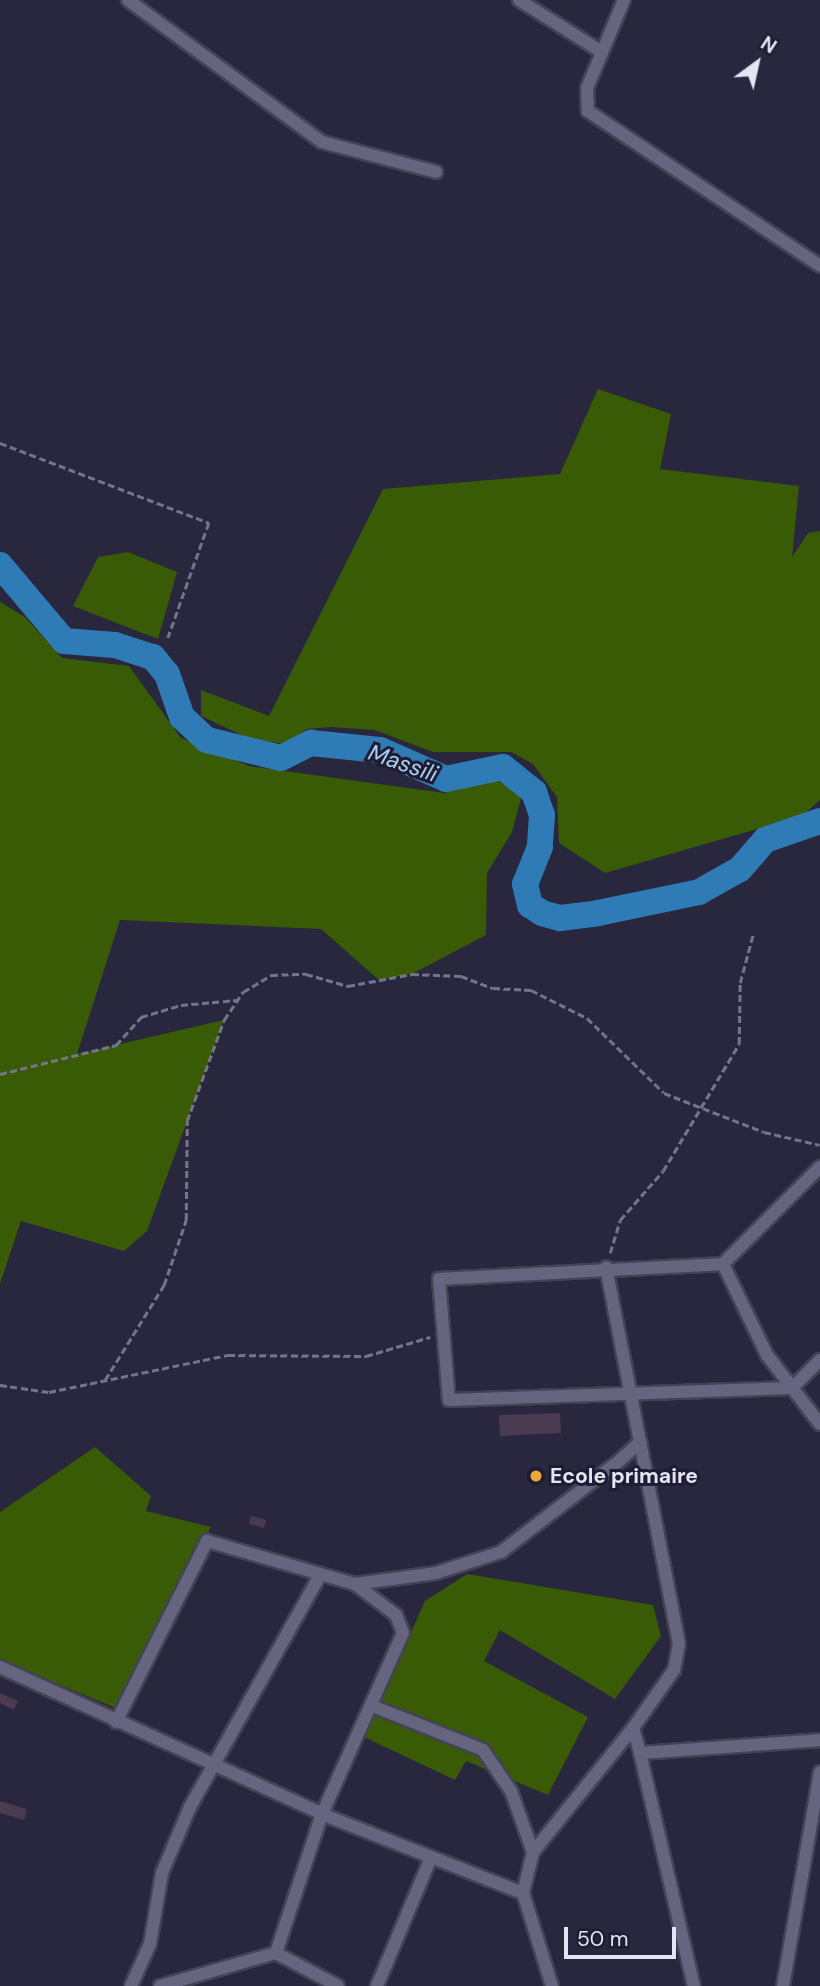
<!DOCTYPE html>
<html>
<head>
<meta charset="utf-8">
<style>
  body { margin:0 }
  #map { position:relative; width:820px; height:1986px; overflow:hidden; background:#28273e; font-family:"DM Sans",sans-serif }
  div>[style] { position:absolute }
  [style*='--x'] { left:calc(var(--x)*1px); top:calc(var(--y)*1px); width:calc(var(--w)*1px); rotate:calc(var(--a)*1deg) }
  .green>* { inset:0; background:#3a5b05 }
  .river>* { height:26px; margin:-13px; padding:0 13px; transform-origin:13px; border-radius:13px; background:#2f7bb5 }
  .building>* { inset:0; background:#4a3b51 }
  .path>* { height:2.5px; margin-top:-1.25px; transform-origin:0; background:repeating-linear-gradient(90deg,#757589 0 7px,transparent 0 10.5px) }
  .roads { filter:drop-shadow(2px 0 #444356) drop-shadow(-2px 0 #444356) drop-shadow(0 2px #444356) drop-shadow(0 -2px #444356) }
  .minor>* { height:12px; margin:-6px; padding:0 6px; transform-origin:6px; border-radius:6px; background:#65657f }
  .dots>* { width:19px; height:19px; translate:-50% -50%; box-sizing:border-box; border:4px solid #1f1d33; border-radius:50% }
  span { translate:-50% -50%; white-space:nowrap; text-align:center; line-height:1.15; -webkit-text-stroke:6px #1f1d33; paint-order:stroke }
  .poi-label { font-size:21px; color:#e4e4f3; font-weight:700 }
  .left { translate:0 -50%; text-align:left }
  .water-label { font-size:23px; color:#abcfee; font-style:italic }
  .north { position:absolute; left:722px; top:28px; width:70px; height:70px; -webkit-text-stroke:5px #1f1d33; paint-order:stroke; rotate:33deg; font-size:19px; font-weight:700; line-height:28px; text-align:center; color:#e4e4f3 }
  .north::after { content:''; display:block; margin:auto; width:24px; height:32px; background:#e4e4f3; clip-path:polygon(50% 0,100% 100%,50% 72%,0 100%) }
  .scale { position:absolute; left:564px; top:1927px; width:112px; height:32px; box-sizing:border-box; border:4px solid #e4e4f3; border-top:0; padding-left:9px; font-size:21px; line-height:24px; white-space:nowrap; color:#e4e4f3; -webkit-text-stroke:5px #1f1d33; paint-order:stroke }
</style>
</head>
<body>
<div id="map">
  <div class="green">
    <i style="clip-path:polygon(598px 389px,671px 414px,660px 469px,799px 486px,792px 557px,808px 533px,820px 531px,820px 800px,802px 816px,605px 873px,559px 843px,557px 797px,533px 764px,511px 752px,433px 752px,375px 730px,332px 727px,307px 729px,285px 744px,250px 739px,201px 716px,201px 690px,269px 716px,383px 489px,560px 474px)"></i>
    <i style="clip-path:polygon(128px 552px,177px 572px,158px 639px,73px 606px,98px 557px)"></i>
    <i style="clip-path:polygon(0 602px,25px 617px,62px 658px,129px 666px,181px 738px,249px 766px,444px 793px,491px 777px,522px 794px,512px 832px,487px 873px,486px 935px,412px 974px,379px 980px,321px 929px,120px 920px,77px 1054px,224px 1020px,147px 1231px,124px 1251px,21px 1221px,0 1284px)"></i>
    <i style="clip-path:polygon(95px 1447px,151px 1496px,146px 1511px,211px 1527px,118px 1709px,0 1660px,0 1512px)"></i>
    <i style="clip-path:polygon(467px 1574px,653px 1605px,661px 1636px,615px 1699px,500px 1630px,484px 1661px,588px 1717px,548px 1795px,466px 1761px,455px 1780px,364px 1737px,425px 1601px)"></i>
  </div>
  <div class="river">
    <i style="--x:0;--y:565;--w:99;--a:49.9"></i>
    <i style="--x:64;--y:641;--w:51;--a:4.5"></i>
    <i style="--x:115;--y:645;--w:40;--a:18"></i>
    <i style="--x:153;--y:657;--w:22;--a:51"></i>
    <i style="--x:167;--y:674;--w:46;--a:70.8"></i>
    <i style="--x:182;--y:717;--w:34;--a:43"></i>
    <i style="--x:207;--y:740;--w:76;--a:13.7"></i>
    <i style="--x:281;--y:758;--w:34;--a:-27"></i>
    <i style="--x:311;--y:743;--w:69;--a:5.8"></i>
    <i style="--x:380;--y:750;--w:72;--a:23.7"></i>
    <i style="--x:446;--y:779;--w:58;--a:-11.9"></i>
    <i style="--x:503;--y:767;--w:40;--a:39"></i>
    <i style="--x:534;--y:792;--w:24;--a:71"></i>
    <i style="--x:542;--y:815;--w:32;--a:94"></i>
    <i style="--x:540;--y:847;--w:40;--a:112"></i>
    <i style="--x:525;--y:884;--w:22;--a:77"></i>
    <i style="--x:530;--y:905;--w:14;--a:34"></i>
    <i style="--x:542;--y:913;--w:19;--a:16"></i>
    <i style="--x:560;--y:918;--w:38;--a:-7"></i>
    <i style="--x:598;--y:913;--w:103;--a:-11.7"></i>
    <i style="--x:699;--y:892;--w:47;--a:-29.3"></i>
    <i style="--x:740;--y:869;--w:38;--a:-49"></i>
    <i style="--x:765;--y:840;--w:58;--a:-19.1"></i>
  </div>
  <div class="building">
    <i style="clip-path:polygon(560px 1413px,561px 1433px,500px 1436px,499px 1415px)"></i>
    <i style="clip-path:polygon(251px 1516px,266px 1520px,264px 1528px,249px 1524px)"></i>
    <i style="clip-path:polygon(0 1693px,18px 1701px,14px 1710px,0 1703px)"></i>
    <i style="clip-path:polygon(0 1801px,27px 1809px,24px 1820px,0 1813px)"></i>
  </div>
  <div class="path">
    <i style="--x:0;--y:443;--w:224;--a:20.9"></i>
    <i style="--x:209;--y:523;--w:122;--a:109.6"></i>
    <i style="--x:0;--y:1074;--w:120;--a:-14"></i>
    <i style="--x:116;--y:1045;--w:38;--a:-48"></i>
    <i style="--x:141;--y:1017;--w:42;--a:-16.7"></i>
    <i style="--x:181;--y:1005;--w:56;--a:-5.1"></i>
    <i style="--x:610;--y:1253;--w:34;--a:-73"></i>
    <i style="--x:620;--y:1220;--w:65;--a:-48.7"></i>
    <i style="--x:663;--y:1171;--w:148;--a:-59.1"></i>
    <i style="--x:739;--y:1044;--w:61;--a:-89.1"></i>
    <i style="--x:740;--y:983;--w:51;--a:-75.1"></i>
    <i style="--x:105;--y:1380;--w:112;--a:-58.2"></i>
    <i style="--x:164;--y:1285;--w:69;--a:-71.3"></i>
    <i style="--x:186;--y:1220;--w:99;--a:-89.4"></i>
    <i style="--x:187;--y:1121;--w:108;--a:-69.9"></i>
    <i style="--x:224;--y:1020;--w:34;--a:-56"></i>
    <i style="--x:243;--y:992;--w:33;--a:-31"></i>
    <i style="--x:271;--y:975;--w:35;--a:-2"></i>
    <i style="--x:306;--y:974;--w:44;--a:15.9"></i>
    <i style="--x:348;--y:986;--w:65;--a:-10.6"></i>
    <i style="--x:412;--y:974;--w:49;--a:2.3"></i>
    <i style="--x:461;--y:976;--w:34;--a:21"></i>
    <i style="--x:493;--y:988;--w:38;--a:3"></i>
    <i style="--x:531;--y:990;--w:63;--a:26.6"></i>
    <i style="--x:587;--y:1018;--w:107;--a:44.2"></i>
    <i style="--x:664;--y:1093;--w:107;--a:21.3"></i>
    <i style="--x:764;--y:1132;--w:57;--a:13.1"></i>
    <i style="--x:0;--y:1385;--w:49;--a:8.1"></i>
    <i style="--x:49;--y:1392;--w:183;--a:-11.7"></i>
    <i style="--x:228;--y:1355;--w:138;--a:0.4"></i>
    <i style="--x:366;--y:1356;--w:67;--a:-16.5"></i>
  </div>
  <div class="roads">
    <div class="minor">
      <i style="--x:128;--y:0;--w:240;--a:36.2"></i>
      <i style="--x:322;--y:142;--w:118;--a:14.7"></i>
      <i style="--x:519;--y:0;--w:98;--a:32.1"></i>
      <i style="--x:624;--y:0;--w:95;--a:112.8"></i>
      <i style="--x:587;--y:88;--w:23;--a:88"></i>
      <i style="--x:588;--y:111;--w:279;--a:33.7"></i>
      <i style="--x:820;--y:1167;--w:137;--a:135"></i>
      <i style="--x:723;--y:1264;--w:284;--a:177"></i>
      <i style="--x:439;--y:1279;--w:121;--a:85.3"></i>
      <i style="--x:449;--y:1400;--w:343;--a:-2"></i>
      <i style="--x:792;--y:1388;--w:40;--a:-45"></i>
      <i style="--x:723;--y:1264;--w:101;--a:64.2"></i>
      <i style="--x:767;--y:1355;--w:87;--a:52.5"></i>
      <i style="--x:0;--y:1667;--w:354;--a:24.5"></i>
      <i style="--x:322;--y:1814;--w:216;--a:21.5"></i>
      <i style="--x:375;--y:1707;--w:116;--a:21.7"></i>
      <i style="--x:483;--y:1750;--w:50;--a:55.7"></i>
      <i style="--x:511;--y:1791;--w:65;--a:70.2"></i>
      <i style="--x:116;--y:1722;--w:203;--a:-63.3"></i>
      <i style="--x:207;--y:1541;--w:154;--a:16.2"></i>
      <i style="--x:355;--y:1584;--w:82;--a:-7.7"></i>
      <i style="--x:436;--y:1573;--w:68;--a:-17.9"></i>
      <i style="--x:501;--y:1552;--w:148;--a:-37.6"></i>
      <i style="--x:618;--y:1462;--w:30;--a:-42"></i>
      <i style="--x:640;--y:1442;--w:178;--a:-101"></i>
      <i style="--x:633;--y:1728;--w:71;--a:-54.7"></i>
      <i style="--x:674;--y:1670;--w:26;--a:-79"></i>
      <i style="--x:679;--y:1644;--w:206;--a:-100.9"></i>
      <i style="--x:640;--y:1753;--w:239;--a:77"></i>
      <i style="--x:276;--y:1953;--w:146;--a:-71.7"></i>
      <i style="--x:322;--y:1814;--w:198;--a:-65.9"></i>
      <i style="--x:403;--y:1633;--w:19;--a:-111"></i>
      <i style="--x:396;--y:1615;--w:51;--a:-142.9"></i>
      <i style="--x:131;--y:1986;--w:46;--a:-65.7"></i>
      <i style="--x:150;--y:1944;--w:72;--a:-80.4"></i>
      <i style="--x:162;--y:1873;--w:72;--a:-67"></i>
      <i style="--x:190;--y:1807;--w:266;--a:-60.7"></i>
      <i style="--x:160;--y:1986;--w:121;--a:-15.9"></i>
      <i style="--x:276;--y:1953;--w:70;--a:28"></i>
      <i style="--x:377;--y:1986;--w:137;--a:-67.2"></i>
      <i style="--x:552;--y:1986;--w:97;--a:-107.3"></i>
      <i style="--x:523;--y:1893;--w:42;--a:-76.3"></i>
      <i style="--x:533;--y:1852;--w:159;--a:-51.1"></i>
      <i style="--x:633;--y:1728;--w:26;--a:74"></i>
      <i style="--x:640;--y:1753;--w:180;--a:-4.1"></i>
      <i style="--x:783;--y:1986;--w:217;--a:-80.2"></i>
    </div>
  </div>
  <div class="dots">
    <i style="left:536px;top:1476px;background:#eba93a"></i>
  </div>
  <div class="poi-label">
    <span class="left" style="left:550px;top:1476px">Ecole primaire</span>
  </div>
  <div class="water-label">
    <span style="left:403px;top:763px;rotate:19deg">Massili</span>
  </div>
  <div class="north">N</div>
  <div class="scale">50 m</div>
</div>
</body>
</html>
